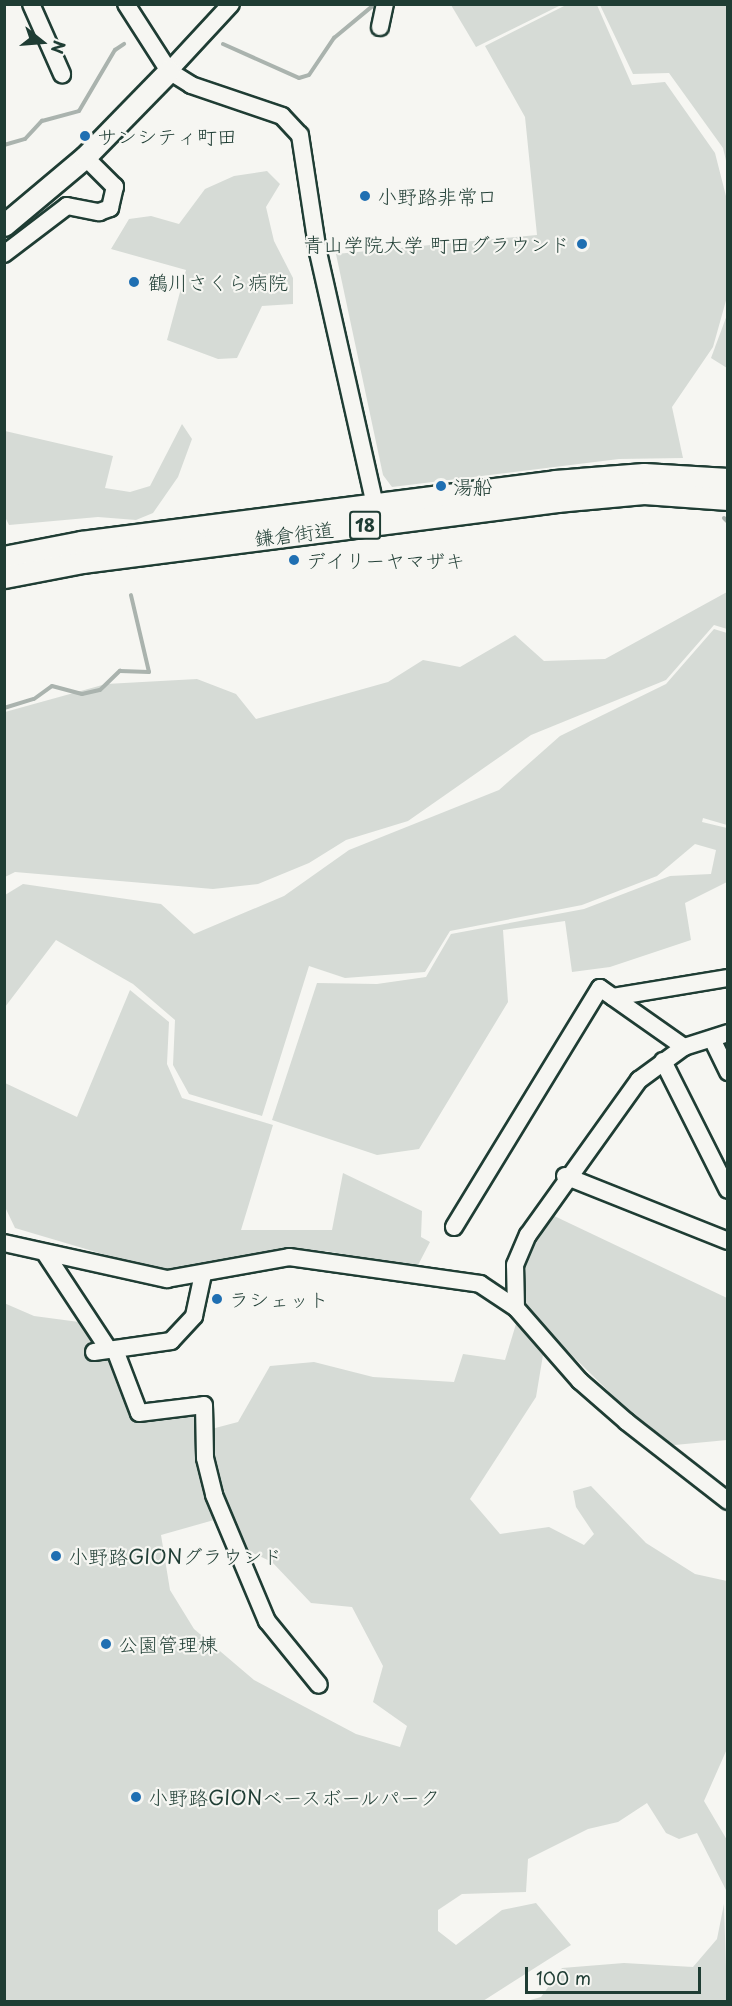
<!DOCTYPE html>
<html>
<head>
<meta charset="utf-8">
<style>
  body { margin:0 }
  #map { position:relative; width:732px; height:2006px; overflow:hidden; background:#f6f6f2; font-family:"Playpen Sans","Klee One",sans-serif }
  div>[style] { position:absolute }
  [style*='--x'] { left:calc(var(--x)*1px); top:calc(var(--y)*1px); width:calc(var(--w)*1px); rotate:calc(var(--a)*1deg) }
  .green>* { inset:0; background:#d6dbd6 }
  .stream>* { height:4px; margin:-2px; padding:0 2px; transform-origin:2px; border-radius:2px; background:#aab3ae }
  .roads { filter:drop-shadow(2px 0 #1f3d34) drop-shadow(-2px 0 #1f3d34) drop-shadow(0 2px #1f3d34) drop-shadow(0 -2px #1f3d34) }
  .minor>* { height:16px; margin:-8px; padding:0 8px; transform-origin:8px; border-radius:8px; background:#f6f6f2 }
  .major>* { height:21px; margin:-10.5px; padding:0 10.5px; transform-origin:10.5px; border-radius:10.5px; background:#f6f6f2 }
  .dots>* { width:16px; height:16px; translate:-50% -50%; box-sizing:border-box; border:3px solid #f6f6f2; border-radius:50% }
  span { translate:-50% -50%; white-space:nowrap; text-align:center; line-height:1.15; -webkit-text-stroke:4.5px #f6f6f2; paint-order:stroke }
  .shield-label span { padding:2px 4px; background:#f6f6f2; border:2px solid; border-radius:4px; -webkit-text-stroke-width:0 }
  .shield-label { font-size:18px; color:#1f3d34; font-weight:700 }
  .poi-label { font-size:20px; color:#1f3d34 }
  .left { translate:0 -50%; text-align:left }
  .right { translate:-100% -50%; text-align:right }
  .street-label { font-size:20px; color:#1f3d34 }
  .frame { position:absolute; inset:0; border:6px solid #1f3d34; pointer-events:none }
  .north { position:absolute; left:12px; top:12px; width:60px; height:60px; -webkit-text-stroke:4px #f6f6f2; paint-order:stroke; rotate:107deg; font-size:16px; font-weight:700; line-height:24px; text-align:center; color:#1f3d34 }
  .north::after { content:''; display:block; margin:auto; width:21px; height:27px; background:#1f3d34; clip-path:polygon(50% 0,100% 100%,50% 72%,0 100%) }
  .scale { position:absolute; left:525px; top:1967px; width:176px; height:27px; box-sizing:border-box; border:3px solid #1f3d34; border-top:0; padding-left:8px; font-size:18px; line-height:21px; white-space:nowrap; color:#1f3d34; -webkit-text-stroke:4px #f6f6f2; paint-order:stroke }
</style>
</head>
<body>
<div id="map">
  <div class="green">
    <i style="clip-path:polygon(451px 5px,561px 5px,476px 47px)"></i>
    <i style="clip-path:polygon(566px 5px,597px 5px,632px 85px,665px 82px,715px 153px,727px 200px,727px 297px,713px 347px,672px 407px,683px 458px,619px 459px,392px 487px,383px 475px,336px 254px,537px 235px,525px 117px,485px 46px)"></i>
    <i style="clip-path:polygon(600px 5px,727px 5px,727px 165px,723px 148px,669px 73px,633px 74px)"></i>
    <i style="clip-path:polygon(267px 171px,280px 184px,266px 207px,274px 241px,293px 278px,293px 304px,262px 306px,237px 358px,218px 359px,167px 340px,186px 270px,111px 249px,129px 219px,151px 216px,179px 224px,205px 189px,234px 176px)"></i>
    <i style="clip-path:polygon(727px 315px,727px 368px,711px 358px)"></i>
    <i style="clip-path:polygon(182px 424px,192px 439px,178px 477px,153px 513px,136px 520px,98px 517px,9px 525px,5px 517px,5px 431px,113px 456px,105px 488px,130px 492px,150px 486px)"></i>
    <i style="clip-path:polygon(727px 592px,727px 629px,714px 625px,666px 680px,531px 735px,408px 821px,346px 840px,309px 863px,258px 884px,213px 889px,15px 872px,5px 877px,5px 712px,106px 684px,197px 679px,236px 694px,256px 719px,388px 682px,423px 660px,460px 667px,515px 635px,544px 661px,605px 659px)"></i>
    <i style="clip-path:polygon(714px 629px,727px 633px,727px 825px,703px 818px,702px 822px,727px 828px,727px 882px,685px 903px,691px 940px,610px 967px,572px 972px,565px 921px,503px 930px,508px 1002px,419px 1149px,377px 1155px,272px 1120px,317px 983px,377px 984px,426px 977px,451px 934px,584px 909px,670px 876px,711px 874px,716px 850px,695px 844px,657px 876px,582px 905px,450px 931px,425px 972px,345px 978px,309px 966px,262px 1116px,189px 1094px,173px 1065px,175px 1020px,133px 984px,56px 940px,5px 1007px,5px 895px,23px 884px,161px 904px,194px 934px,284px 896px,349px 850px,499px 790px,560px 736px,666px 684px)"></i>
    <i style="clip-path:polygon(130px 990px,169px 1022px,167px 1064px,182px 1098px,273px 1125px,241px 1230px,332px 1230px,343px 1173px,422px 1211px,421px 1237px,430px 1242px,417px 1267px,326px 1251px,170px 1274px,15px 1228px,5px 1207px,5px 1083px,77px 1117px)"></i>
    <i style="clip-path:polygon(550px 1214px,727px 1298px,727px 1440px,664px 1446px,525px 1309px,520px 1269px)"></i>
    <i style="clip-path:polygon(evenodd,4px 1303px,34px 1316px,79px 1322px,120px 1373px,134px 1420px,199px 1410px,200px 1432px,238px 1422px,270px 1366px,314px 1362px,373px 1377px,454px 1382px,463px 1354px,505px 1360px,516px 1324px,543px 1355px,536px 1397px,470px 1499px,500px 1534px,549px 1527px,584px 1545px,594px 1534px,576px 1507px,573px 1491px,591px 1486px,646px 1543px,695px 1574px,727px 1581px,727px 1749px,704px 1801px,727px 1840px,727px 1892px,697px 1833px,679px 1839px,666px 1833px,647px 1803px,618px 1822px,588px 1829px,528px 1859px,526px 1892px,462px 1894px,438px 1910px,438px 1931px,456px 1945px,502px 1910px,536px 1903px,571px 1945px,483px 2001px,5px 2001px,4px 1303px,214px 1520px,227px 1541px,272px 1562px,311px 1603px,352px 1607px,383px 1666px,373px 1702px,407px 1726px,400px 1747px,356px 1734px,254px 1680px,194px 1629px,170px 1590px,161px 1535px,214px 1520px)"></i>
    <i style="clip-path:polygon(724px 1904px,727px 2001px,527px 2001px,541px 1997px,562px 1968px,624px 1963px,693px 1967px,717px 1939px)"></i>
  </div>
  <div class="stream">
    <i style="--x:223;--y:44;--w:83;--a:24.1"></i>
    <i style="--x:299;--y:78;--w:10;--a:-17"></i>
    <i style="--x:309;--y:75;--w:45;--a:-56"></i>
    <i style="--x:334;--y:38;--w:53;--a:-39.7"></i>
    <i style="--x:4;--y:145;--w:22;--a:-16"></i>
    <i style="--x:25;--y:139;--w:25;--a:-47"></i>
    <i style="--x:42;--y:121;--w:38;--a:-15"></i>
    <i style="--x:79;--y:111;--w:71;--a:-59.5"></i>
    <i style="--x:115;--y:50;--w:11;--a:-34"></i>
    <i style="--x:724;--y:518;--w:6;--a:45"></i>
    <i style="--x:4;--y:708;--w:31;--a:-17"></i>
    <i style="--x:34;--y:699;--w:22;--a:-36"></i>
    <i style="--x:52;--y:686;--w:31;--a:15"></i>
    <i style="--x:82;--y:694;--w:18;--a:-13"></i>
    <i style="--x:100;--y:690;--w:28;--a:-44"></i>
    <i style="--x:120;--y:671;--w:29;--a:2"></i>
    <i style="--x:149;--y:672;--w:79;--a:-103.2"></i>
  </div>
  <div class="roads">
    <div class="minor">
      <i style="--x:31;--y:4;--w:77;--a:66.1"></i>
      <i style="--x:126;--y:4;--w:80;--a:57.3"></i>
      <i style="--x:169;--y:71;--w:26;--a:32"></i>
      <i style="--x:191;--y:85;--w:96;--a:18.8"></i>
      <i style="--x:282;--y:116;--w:26;--a:47"></i>
      <i style="--x:300;--y:135;--w:118;--a:81.3"></i>
      <i style="--x:318;--y:252;--w:269;--a:77.3"></i>
      <i style="--x:380;--y:27;--w:24;--a:-78"></i>
      <i style="--x:169;--y:71;--w:91;--a:-47.2"></i>
      <i style="--x:4;--y:254;--w:79;--a:-37.3"></i>
      <i style="--x:67;--y:206;--w:33;--a:11"></i>
      <i style="--x:99;--y:212;--w:12;--a:-20"></i>
      <i style="--x:110;--y:208;--w:22;--a:-77"></i>
      <i style="--x:115;--y:187;--w:42;--a:-135"></i>
      <i style="--x:613;--y:997;--w:117;--a:-9.4"></i>
      <i style="--x:712;--y:1039;--w:37;--a:64"></i>
      <i style="--x:663;--y:1061;--w:144;--a:63.3"></i>
      <i style="--x:565;--y:1176;--w:175;--a:21.7"></i>
      <i style="--x:454;--y:1227;--w:280;--a:-58.6"></i>
      <i style="--x:600;--y:988;--w:103;--a:35.1"></i>
      <i style="--x:4;--y:1243;--w:167;--a:12.5"></i>
      <i style="--x:167;--y:1279;--w:124;--a:-10.2"></i>
      <i style="--x:289;--y:1257;--w:193;--a:8"></i>
      <i style="--x:480;--y:1284;--w:43;--a:33.7"></i>
      <i style="--x:516;--y:1308;--w:97;--a:48.8"></i>
      <i style="--x:580;--y:1381;--w:62;--a:41.1"></i>
      <i style="--x:627;--y:1422;--w:128;--a:38"></i>
      <i style="--x:45;--y:1253;--w:116;--a:56.6"></i>
      <i style="--x:516;--y:1308;--w:43;--a:-91.3"></i>
      <i style="--x:515;--y:1265;--w:33;--a:-67"></i>
      <i style="--x:528;--y:1235;--w:191;--a:-54.4"></i>
      <i style="--x:639;--y:1080;--w:56;--a:-36.3"></i>
      <i style="--x:684;--y:1047;--w:46;--a:-17.7"></i>
      <i style="--x:115;--y:1350;--w:67;--a:69.1"></i>
      <i style="--x:139;--y:1413;--w:65;--a:-7"></i>
      <i style="--x:204;--y:1405;--w:53;--a:88.9"></i>
      <i style="--x:205;--y:1458;--w:38;--a:76"></i>
      <i style="--x:214;--y:1495;--w:137;--a:67.2"></i>
      <i style="--x:267;--y:1621;--w:82;--a:50.9"></i>
      <i style="--x:94;--y:1352;--w:78;--a:-8.1"></i>
      <i style="--x:171;--y:1341;--w:34;--a:-47"></i>
      <i style="--x:194;--y:1316;--w:43;--a:-77.9"></i>
    </div>
    <div class="major">
      <i style="--x:4;--y:225;--w:106;--a:-40"></i>
      <i style="--x:85;--y:157;--w:120;--a:-45.7"></i>
      <i style="--x:4;--y:557;--w:78;--a:-11"></i>
      <i style="--x:81;--y:542;--w:478;--a:-7.3"></i>
      <i style="--x:555;--y:481;--w:89;--a:-4.5"></i>
      <i style="--x:644;--y:474;--w:84;--a:3.4"></i>
      <i style="--x:4;--y:577;--w:79;--a:-10.9"></i>
      <i style="--x:82;--y:562;--w:479;--a:-7.3"></i>
      <i style="--x:557;--y:501;--w:87;--a:-5.3"></i>
      <i style="--x:644;--y:493;--w:84;--a:4.1"></i>
    </div>
  </div>
  <div class="dots">
    <i style="left:85px;top:136px;background:#1f6fb2"></i>
    <i style="left:365px;top:196px;background:#1f6fb2"></i>
    <i style="left:582px;top:244px;background:#1f6fb2"></i>
    <i style="left:134px;top:282px;background:#1f6fb2"></i>
    <i style="left:441px;top:486px;background:#1f6fb2"></i>
    <i style="left:294px;top:560px;background:#1f6fb2"></i>
    <i style="left:217px;top:1299px;background:#1f6fb2"></i>
    <i style="left:56px;top:1556px;background:#1f6fb2"></i>
    <i style="left:106px;top:1644px;background:#1f6fb2"></i>
    <i style="left:136px;top:1797px;background:#1f6fb2"></i>
  </div>
  <div class="shield-label">
    <span style="left:365px;top:525px">18</span>
  </div>
  <div class="poi-label">
    <span class="left" style="left:97px;top:136px">サンシティ町田</span>
    <span class="left" style="left:377px;top:196px">小野路非常口</span>
    <span class="right" style="left:570px;top:244px">青山学院大学 町田グラウンド</span>
    <span class="left" style="left:148px;top:282px">鶴川さくら病院</span>
    <span class="left" style="left:453px;top:486px">湯船</span>
    <span class="left" style="left:306px;top:560px">デイリーヤマザキ</span>
    <span class="left" style="left:229px;top:1299px">ラシェット</span>
    <span class="left" style="left:68px;top:1556px">小野路GIONグラウンド</span>
    <span class="left" style="left:118px;top:1644px">公園管理棟</span>
    <span class="left" style="left:148px;top:1797px">小野路GIONベースボールパーク</span>
  </div>
  <div class="street-label">
    <span style="left:294px;top:534px;rotate:-7deg">鎌倉街道</span>
  </div>
  <div class="frame"></div>
  <div class="north">N</div>
  <div class="scale">100 m</div>
</div>
</body>
</html>
